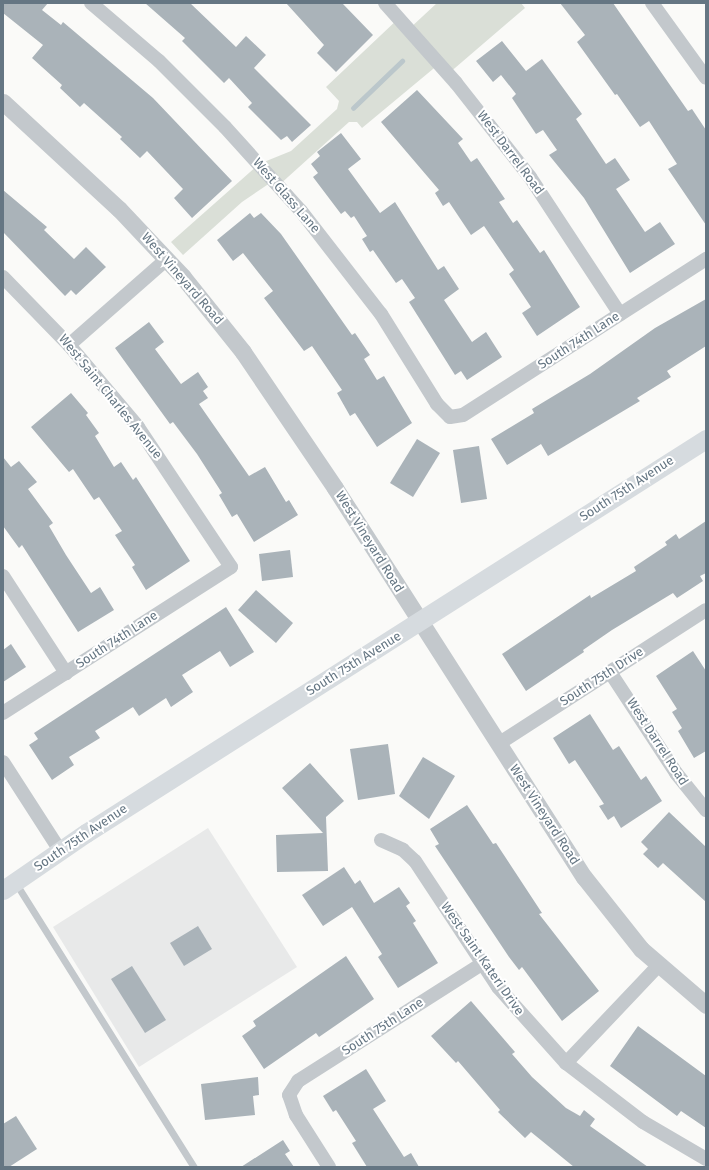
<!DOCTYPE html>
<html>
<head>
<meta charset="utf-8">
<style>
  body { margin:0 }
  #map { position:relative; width:709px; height:1170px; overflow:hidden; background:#fafaf8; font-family:"Fira Sans",sans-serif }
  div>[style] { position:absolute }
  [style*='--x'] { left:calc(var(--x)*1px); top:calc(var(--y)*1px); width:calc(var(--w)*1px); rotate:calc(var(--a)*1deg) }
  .built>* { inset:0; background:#e8e9e9 }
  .green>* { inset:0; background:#dadfd7 }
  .stream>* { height:4.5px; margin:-2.25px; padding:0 2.25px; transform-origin:2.25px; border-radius:2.25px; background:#bbc7cb }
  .building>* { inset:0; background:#aab3b9 }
  .service>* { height:7px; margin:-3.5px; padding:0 3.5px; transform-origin:3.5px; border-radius:3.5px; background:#c3c8cc }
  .minor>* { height:14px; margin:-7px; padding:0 7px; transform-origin:7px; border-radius:7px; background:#c3c8cc }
  .tertiary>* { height:17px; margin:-8.5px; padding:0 8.5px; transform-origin:8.5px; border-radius:8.5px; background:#c3c8cc }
  .secondary>* { height:19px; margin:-9.5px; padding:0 9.5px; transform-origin:9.5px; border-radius:9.5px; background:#d6dbdf }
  span { translate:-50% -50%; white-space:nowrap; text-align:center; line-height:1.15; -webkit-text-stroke:4px #fff; paint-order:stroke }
  .street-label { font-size:13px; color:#657683 }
  .frame { position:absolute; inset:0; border:4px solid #657683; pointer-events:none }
</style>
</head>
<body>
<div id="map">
  <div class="built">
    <i style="clip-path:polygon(208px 828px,297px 967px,139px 1067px,53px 927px)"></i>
  </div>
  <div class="green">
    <i style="clip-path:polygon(437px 3px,521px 3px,525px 8px,448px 74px,439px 64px,362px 128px,357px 122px,349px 122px,278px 186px,273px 181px,242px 202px,183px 255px,171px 242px,259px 164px,291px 151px,337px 109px,339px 101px,326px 87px,399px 18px,409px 29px)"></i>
  </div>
  <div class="stream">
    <i style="--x:353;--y:108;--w:68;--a:-43.8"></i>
  </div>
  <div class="building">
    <i style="clip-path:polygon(3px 3px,48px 3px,42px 10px,61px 25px,63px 22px,153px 98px,232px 181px,192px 218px,174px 198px,183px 189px,147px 151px,140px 158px,120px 139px,122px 137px,84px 103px,80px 107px,60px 88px,62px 85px,32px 58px,43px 45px,3px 13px)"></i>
    <i style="clip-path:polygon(145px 3px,190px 3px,236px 47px,246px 36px,266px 55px,254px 68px,311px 125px,292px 142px,287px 136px,281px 140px,248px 107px,252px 103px,229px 78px,224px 83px,182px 41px,185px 38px)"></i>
    <i style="clip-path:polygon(286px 3px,342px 3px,373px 35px,336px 72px,317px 53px,324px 45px)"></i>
    <i style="clip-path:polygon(560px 3px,613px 3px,688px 111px,692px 109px,706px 130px,706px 225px,668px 169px,677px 164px,649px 121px,640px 127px,617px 94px,615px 95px,577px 42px,585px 35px)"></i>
    <i style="clip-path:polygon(502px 41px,526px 71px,542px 59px,582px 114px,576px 119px,606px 164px,615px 158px,630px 180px,616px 189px,645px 232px,660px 222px,675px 244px,630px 273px,584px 198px,549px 155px,557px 150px,543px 130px,536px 134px,512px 98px,516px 94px,501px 75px,493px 82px,476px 61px)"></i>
    <i style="clip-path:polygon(417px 90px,463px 139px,458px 143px,471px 162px,477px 158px,505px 199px,499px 202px,513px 223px,517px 220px,540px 253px,544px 250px,580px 307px,537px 336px,522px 313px,531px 307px,509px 274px,514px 270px,484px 226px,471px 235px,449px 202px,443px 206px,435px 193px,439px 190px,381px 122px)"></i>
    <i style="clip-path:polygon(341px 133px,361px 159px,348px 169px,380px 213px,395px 202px,438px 270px,444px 266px,459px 289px,444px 300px,472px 342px,486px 332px,502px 357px,467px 380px,461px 371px,455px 375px,409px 302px,415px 298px,402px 279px,396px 283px,373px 250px,370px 252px,362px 239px,367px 236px,354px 216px,351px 218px,345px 211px,341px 214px,313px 177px,318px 173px,311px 164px,320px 156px,317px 152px)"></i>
    <i style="clip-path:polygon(3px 190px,47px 227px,44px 230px,74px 259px,86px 247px,106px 267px,76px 295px,71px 290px,65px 296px,3px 232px)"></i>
    <i style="clip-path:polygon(250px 213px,254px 218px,261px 213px,281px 234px,352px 335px,355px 333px,370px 355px,364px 359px,377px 380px,384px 376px,412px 423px,377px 447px,355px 413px,350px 416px,337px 393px,342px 390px,312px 346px,304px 351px,264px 298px,273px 291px,243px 253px,233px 261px,217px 240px)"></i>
    <i style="clip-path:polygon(706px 299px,706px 346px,667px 371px,671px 377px,637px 398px,640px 401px,548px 456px,541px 444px,507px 465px,491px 439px,534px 413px,532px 409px,590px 374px,655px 328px)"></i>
    <i style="clip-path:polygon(149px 322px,164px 342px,155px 349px,181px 384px,198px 372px,208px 387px,203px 391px,208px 398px,199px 404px,249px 476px,265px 467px,286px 502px,289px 500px,298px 515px,254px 542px,237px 514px,232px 517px,219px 495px,222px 493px,197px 454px,173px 422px,170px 424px,115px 348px)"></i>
    <i style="clip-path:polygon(71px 393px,88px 413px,86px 415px,99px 433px,95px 436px,114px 467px,121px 462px,133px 480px,136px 477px,190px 561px,146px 590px,132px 567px,135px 565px,115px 535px,122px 531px,99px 497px,94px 500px,73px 469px,69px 472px,31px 427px)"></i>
    <i style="clip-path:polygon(417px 439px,440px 453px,413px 497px,390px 483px)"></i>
    <i style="clip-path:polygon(479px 446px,487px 499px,461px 503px,453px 450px)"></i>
    <i style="clip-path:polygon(3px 457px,11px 467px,19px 461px,37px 482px,28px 489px,53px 523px,49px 526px,66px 555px,91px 593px,100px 587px,114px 610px,78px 632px,22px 545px,19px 548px,3px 526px)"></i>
    <i style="clip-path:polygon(706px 521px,706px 573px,700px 576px,703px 581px,677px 598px,673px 593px,612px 630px,583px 650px,584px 652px,526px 691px,502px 654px,590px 595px,591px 598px,636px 571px,634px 567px,667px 545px,665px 542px,676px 534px,679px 539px)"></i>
    <i style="clip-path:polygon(290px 550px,293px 577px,262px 581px,259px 554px)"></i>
    <i style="clip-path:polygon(256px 590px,293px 623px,276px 643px,238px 610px)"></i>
    <i style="clip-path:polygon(226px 607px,254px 652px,230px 667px,220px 651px,182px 675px,193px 692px,171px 707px,166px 698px,139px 716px,133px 707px,95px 731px,100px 738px,69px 757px,74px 765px,52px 780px,29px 745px,38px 739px,34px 733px)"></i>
    <i style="clip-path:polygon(11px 644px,26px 667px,3px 682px,3px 650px)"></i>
    <i style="clip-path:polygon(693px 651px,706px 671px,706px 751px,694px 758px,678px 731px,682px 728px,672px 712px,677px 709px,656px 676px)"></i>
    <i style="clip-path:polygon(590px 714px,613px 750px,619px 746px,641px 780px,646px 776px,662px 801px,621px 828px,614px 816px,608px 820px,599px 806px,604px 804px,575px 760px,569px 764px,553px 738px)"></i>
    <i style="clip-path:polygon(388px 744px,395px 794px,358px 800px,350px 749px)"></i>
    <i style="clip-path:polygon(423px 757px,455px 776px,429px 819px,399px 796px)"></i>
    <i style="clip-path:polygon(310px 763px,344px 801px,326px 817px,328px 871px,277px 872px,276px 835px,323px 833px,282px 788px)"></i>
    <i style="clip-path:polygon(467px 805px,493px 844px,496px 843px,542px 913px,539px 914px,599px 991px,562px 1021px,522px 967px,519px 970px,509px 957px,435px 846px,439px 844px,430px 829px)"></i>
    <i style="clip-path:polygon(669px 812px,706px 847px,706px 902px,663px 863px,658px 868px,643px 854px,648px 849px,641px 842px)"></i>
    <i style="clip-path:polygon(344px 867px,355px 884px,360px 880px,374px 903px,399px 887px,410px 903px,406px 906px,416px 921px,413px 923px,438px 963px,398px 988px,378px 957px,382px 954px,352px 907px,323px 926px,302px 895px)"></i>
    <i style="clip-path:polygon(198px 926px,212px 949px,184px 966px,170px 943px)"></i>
    <i style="clip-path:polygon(346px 956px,374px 999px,319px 1037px,316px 1033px,264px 1069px,242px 1036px,256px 1026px,253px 1021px)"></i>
    <i style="clip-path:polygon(132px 966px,166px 1020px,145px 1033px,111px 979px)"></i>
    <i style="clip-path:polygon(471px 1001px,515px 1052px,512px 1054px,532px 1077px,566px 1108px,580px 1116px,584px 1110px,595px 1119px,590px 1126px,648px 1167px,574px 1167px,531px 1132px,525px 1138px,498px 1112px,500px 1110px,458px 1061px,456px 1063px,431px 1036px)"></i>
    <i style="clip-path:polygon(638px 1026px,706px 1076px,706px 1128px,681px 1111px,677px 1116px,610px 1066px)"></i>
    <i style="clip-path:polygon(366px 1069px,386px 1101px,373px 1109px,404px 1157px,411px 1153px,419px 1167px,367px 1167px,352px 1143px,356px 1141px,336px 1110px,333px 1112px,323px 1096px)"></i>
    <i style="clip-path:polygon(258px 1077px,259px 1095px,253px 1096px,255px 1115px,205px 1120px,201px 1084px)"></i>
    <i style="clip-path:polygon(16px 1116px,37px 1149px,9px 1167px,3px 1167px,3px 1124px)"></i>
    <i style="clip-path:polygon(283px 1140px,290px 1151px,285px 1154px,294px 1167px,241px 1167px)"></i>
  </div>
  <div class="service">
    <i style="--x:15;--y:882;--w:337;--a:57.9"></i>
  </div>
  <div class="minor">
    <i style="--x:91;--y:3;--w:89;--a:40.5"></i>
    <i style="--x:159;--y:61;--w:93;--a:45"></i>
    <i style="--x:225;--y:127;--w:113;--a:47.9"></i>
    <i style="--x:301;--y:211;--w:130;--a:52.2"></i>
    <i style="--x:381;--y:314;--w:106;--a:58.1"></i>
    <i style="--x:437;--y:404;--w:18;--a:45"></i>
    <i style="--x:450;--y:417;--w:13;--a:-9"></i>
    <i style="--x:463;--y:415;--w:289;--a:-32.7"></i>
    <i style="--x:385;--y:3;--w:107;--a:48.4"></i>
    <i style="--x:456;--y:83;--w:120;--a:51.8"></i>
    <i style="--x:530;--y:177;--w:164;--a:56.7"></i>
    <i style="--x:652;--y:3;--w:92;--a:54.2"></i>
    <i style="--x:3;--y:277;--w:95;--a:45.9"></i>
    <i style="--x:69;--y:345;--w:107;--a:49.9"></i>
    <i style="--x:138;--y:427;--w:168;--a:56.4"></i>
    <i style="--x:231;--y:567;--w:271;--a:147.4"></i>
    <i style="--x:69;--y:345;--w:130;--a:-41.3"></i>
    <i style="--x:3;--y:576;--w:116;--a:57"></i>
    <i style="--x:610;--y:672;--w:121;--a:56.8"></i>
    <i style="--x:676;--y:773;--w:48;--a:51"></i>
    <i style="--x:498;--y:744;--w:247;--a:-32.8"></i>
    <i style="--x:3;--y:762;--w:107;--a:57.2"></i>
    <i style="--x:381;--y:840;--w:24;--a:24"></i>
    <i style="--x:403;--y:850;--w:16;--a:43"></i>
    <i style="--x:415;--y:861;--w:151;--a:56.6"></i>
    <i style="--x:498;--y:987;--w:102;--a:48.2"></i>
    <i style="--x:566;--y:1063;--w:97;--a:37.5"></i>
    <i style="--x:643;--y:1122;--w:73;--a:30.4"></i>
    <i style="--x:566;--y:1063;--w:134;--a:-46.5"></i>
    <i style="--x:329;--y:1167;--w:62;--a:-122.4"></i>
    <i style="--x:296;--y:1115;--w:21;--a:-109"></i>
    <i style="--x:289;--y:1095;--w:17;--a:-57"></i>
    <i style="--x:298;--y:1081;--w:218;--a:-32.5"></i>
  </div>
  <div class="tertiary">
    <i style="--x:3;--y:102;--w:158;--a:42.7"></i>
    <i style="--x:119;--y:209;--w:93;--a:46.7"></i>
    <i style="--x:183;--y:277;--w:96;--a:51.3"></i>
    <i style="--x:243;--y:352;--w:164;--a:55.9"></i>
    <i style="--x:335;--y:488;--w:462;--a:57.4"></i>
    <i style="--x:584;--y:877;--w:92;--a:51.6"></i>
    <i style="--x:641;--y:949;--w:86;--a:40.7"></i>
  </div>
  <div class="secondary">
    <i style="--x:3;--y:890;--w:101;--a:-34.5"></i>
    <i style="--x:86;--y:833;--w:735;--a:-32.44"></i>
  </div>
  <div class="street-label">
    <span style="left:510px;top:153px;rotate:53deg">West Darrel Road</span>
    <span style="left:286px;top:196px;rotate:49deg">West Glass Lane</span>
    <span style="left:182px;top:279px;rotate:49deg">West Vineyard Road</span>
    <span style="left:579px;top:341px;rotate:-33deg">South 74th Lane</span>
    <span style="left:110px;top:397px;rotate:51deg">West Saint Charles Avenue</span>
    <span style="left:627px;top:489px;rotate:-33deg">South 75th Avenue</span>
    <span style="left:369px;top:542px;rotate:58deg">West Vineyard Road</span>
    <span style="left:117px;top:640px;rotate:-33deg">South 74th Lane</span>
    <span style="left:354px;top:664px;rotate:-32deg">South 75th Avenue</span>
    <span style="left:602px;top:677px;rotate:-33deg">South 75th Drive</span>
    <span style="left:657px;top:742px;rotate:57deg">West Darrel Road</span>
    <span style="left:544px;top:815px;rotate:57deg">West Vineyard Road</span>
    <span style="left:81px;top:838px;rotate:-34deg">South 75th Avenue</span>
    <span style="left:482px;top:959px;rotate:55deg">West Saint Kateri Drive</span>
    <span style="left:383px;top:1027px;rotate:-33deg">South 75th Lane</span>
  </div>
  <div class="frame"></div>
</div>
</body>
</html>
